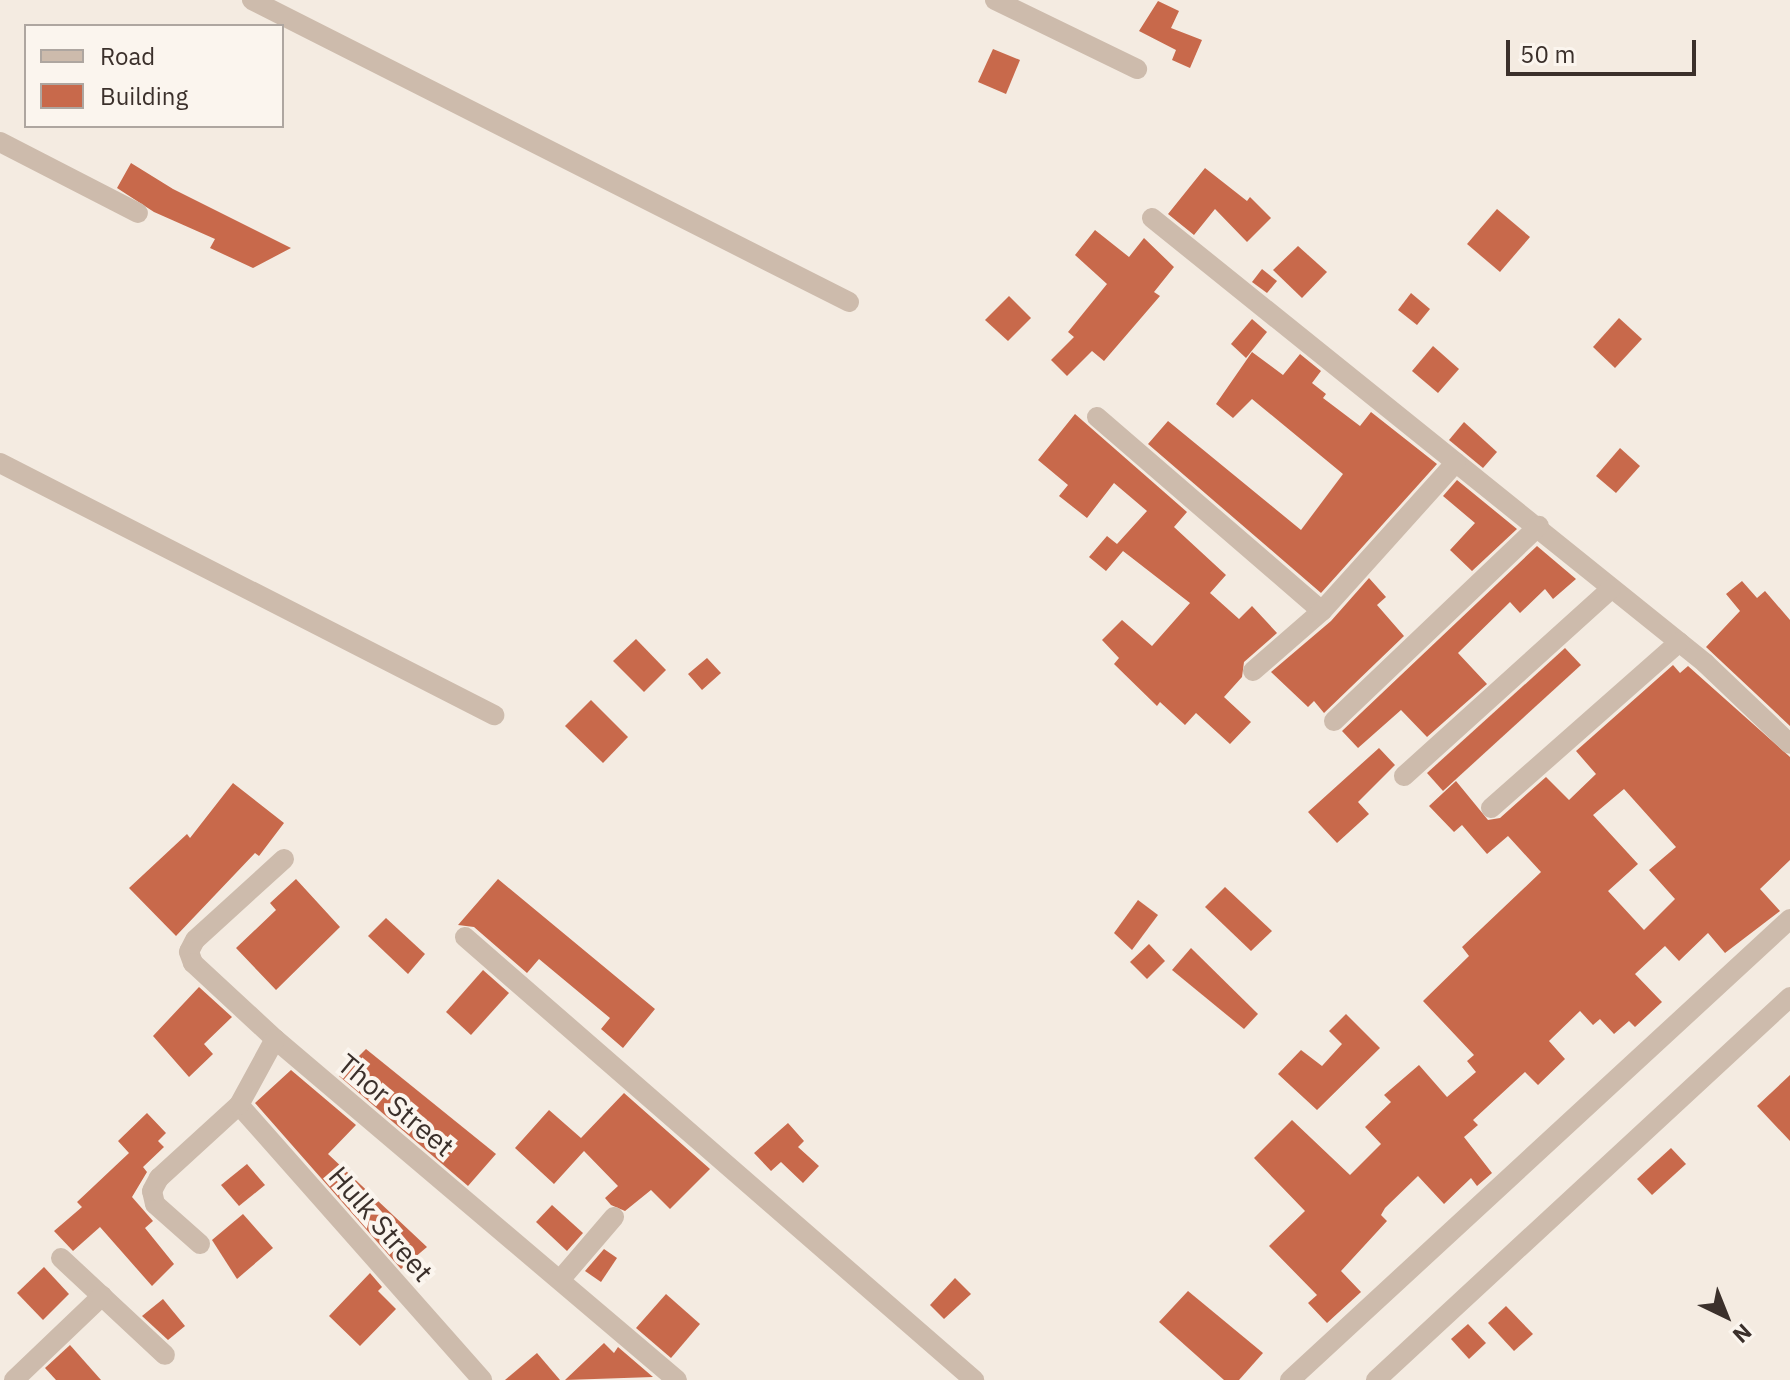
<!DOCTYPE html>
<html>
<head>
<meta charset="utf-8">
<style>
  body { margin:0 }
  #map { position:relative; width:1790px; height:1380px; overflow:hidden; background:#f4ebe1; font-family:"IBM Plex Sans",sans-serif }
  div>[style] { position:absolute }
  [style*='--x'] { left:calc(var(--x)*1px); top:calc(var(--y)*1px); width:calc(var(--w)*1px); rotate:calc(var(--a)*1deg) }
  .building>* { inset:0; background:#c8694b }
  .minor>* { height:20px; margin:-10px; padding:0 10px; transform-origin:10px; border-radius:10px; background:#cdbbac }
  span { translate:-50% -50%; white-space:nowrap; text-align:center; line-height:1.15; -webkit-text-stroke:8px #fbf5ee; paint-order:stroke }
  .street-label { font-size:28px; color:#3b302b }
  .legend { position:absolute; left:24px; top:24px; width:260px; height:104px; box-sizing:border-box; background:#fbf5ee; border:2px solid #aea6a0; margin:0; padding:10px 14px; list-style:none; font-size:24px; color:#3b302b }
  .legend li { display:flex; align-items:center; gap:16px; height:40px }
  .legend b { width:40px; border:2px solid #aea6a0 }
  .north { position:absolute; left:1686px; top:1276px; width:80px; height:80px; -webkit-text-stroke:6px #fbf5ee; paint-order:stroke; rotate:137deg; font-size:22px; font-weight:700; line-height:32px; text-align:center; color:#3b302b }
  .north::after { content:''; display:block; margin:auto; width:28px; height:36px; background:#3b302b; clip-path:polygon(50% 0,100% 100%,50% 72%,0 100%) }
  .scale { position:absolute; left:1506px; top:40px; width:190px; height:36px; box-sizing:border-box; border:4px solid #3b302b; border-top:0; padding-left:10px; font-size:24px; line-height:28px; white-space:nowrap; color:#3b302b; -webkit-text-stroke:6px #fbf5ee; paint-order:stroke }
</style>
</head>
<body>
<div id="map">
  <div class="building">
    <i style="clip-path:polygon(1158px 1px,1179px 11px,1171px 28px,1202px 40px,1190px 68px,1172px 60px,1176px 50px,1139px 31px)"></i>
    <i style="clip-path:polygon(993px 49px,1020px 60px,1006px 94px,978px 82px)"></i>
    <i style="clip-path:polygon(131px 163px,173px 189px,291px 248px,253px 268px,210px 248px,215px 239px,154px 212px,117px 188px)"></i>
    <i style="clip-path:polygon(1205px 168px,1247px 201px,1250px 197px,1271px 218px,1247px 242px,1215px 209px,1194px 235px,1168px 214px)"></i>
    <i style="clip-path:polygon(1497px 209px,1530px 237px,1500px 272px,1467px 244px)"></i>
    <i style="clip-path:polygon(1095px 230px,1129px 257px,1144px 238px,1174px 267px,1154px 292px,1160px 296px,1104px 361px,1092px 351px,1067px 376px,1051px 360px,1074px 337px,1068px 332px,1107px 284px,1075px 255px)"></i>
    <i style="clip-path:polygon(1298px 246px,1327px 272px,1302px 298px,1273px 270px)"></i>
    <i style="clip-path:polygon(1262px 269px,1277px 281px,1267px 293px,1252px 282px)"></i>
    <i style="clip-path:polygon(1411px 293px,1430px 309px,1417px 325px,1398px 310px)"></i>
    <i style="clip-path:polygon(1009px 296px,1031px 318px,1008px 341px,985px 320px)"></i>
    <i style="clip-path:polygon(1619px 318px,1642px 339px,1615px 368px,1593px 347px)"></i>
    <i style="clip-path:polygon(1252px 319px,1267px 332px,1246px 358px,1231px 344px)"></i>
    <i style="clip-path:polygon(1433px 346px,1459px 369px,1438px 393px,1412px 371px)"></i>
    <i style="clip-path:polygon(1252px 352px,1283px 375px,1300px 354px,1321px 371px,1312px 383px,1326px 394px,1323px 398px,1360px 426px,1371px 412px,1437px 464px,1321px 593px,1148px 444px,1168px 421px,1301px 530px,1343px 474px,1252px 399px,1233px 418px,1216px 404px)"></i>
    <i style="clip-path:polygon(1075px 414px,1187px 512px,1174px 527px,1226px 575px,1210px 593px,1239px 619px,1252px 606px,1277px 633px,1244px 662px,1242px 677px,1224px 697px,1251px 722px,1230px 744px,1196px 713px,1185px 725px,1160px 702px,1157px 706px,1114px 664px,1119px 658px,1102px 640px,1122px 620px,1152px 646px,1190px 603px,1123px 551px,1106px 571px,1089px 557px,1107px 536px,1117px 544px,1147px 511px,1114px 483px,1087px 518px,1059px 496px,1068px 485px,1038px 460px)"></i>
    <i style="clip-path:polygon(1464px 422px,1497px 452px,1483px 468px,1449px 440px)"></i>
    <i style="clip-path:polygon(1620px 448px,1640px 466px,1616px 493px,1596px 476px)"></i>
    <i style="clip-path:polygon(1457px 480px,1517px 529px,1472px 571px,1450px 550px,1475px 523px,1443px 496px)"></i>
    <i style="clip-path:polygon(1537px 546px,1576px 579px,1553px 599px,1545px 589px,1520px 613px,1510px 602px,1458px 653px,1487px 684px,1427px 737px,1401px 710px,1358px 748px,1342px 731px)"></i>
    <i style="clip-path:polygon(1369px 578px,1386px 597px,1377px 605px,1404px 636px,1324px 713px,1314px 701px,1308px 707px,1271px 672px,1331px 621px)"></i>
    <i style="clip-path:polygon(1742px 581px,1757px 598px,1765px 591px,1790px 620px,1790px 726px,1706px 647px,1740px 611px,1726px 594px)"></i>
    <i style="clip-path:polygon(636px 639px,666px 670px,644px 692px,613px 661px)"></i>
    <i style="clip-path:polygon(1565px 648px,1581px 665px,1443px 791px,1427px 773px)"></i>
    <i style="clip-path:polygon(707px 658px,721px 673px,702px 690px,688px 674px)"></i>
    <i style="clip-path:polygon(evenodd,1673px 665px,1680px 673px,1688px 666px,1790px 757px,1790px 860px,1760px 889px,1780px 911px,1725px 953px,1708px 933px,1679px 961px,1665px 946px,1635px 974px,1662px 1002px,1635px 1027px,1629px 1021px,1614px 1034px,1600px 1019px,1593px 1025px,1580px 1011px,1549px 1041px,1565px 1059px,1538px 1085px,1525px 1072px,1473px 1120px,1478px 1125px,1464px 1137px,1492px 1173px,1477px 1186px,1471px 1178px,1444px 1204px,1418px 1176px,1385px 1208px,1381px 1215px,1387px 1221px,1341px 1271px,1361px 1292px,1327px 1323px,1308px 1303px,1317px 1295px,1269px 1246px,1305px 1211px,1254px 1158px,1292px 1120px,1350px 1175px,1381px 1144px,1365px 1127px,1391px 1102px,1384px 1095px,1419px 1065px,1447px 1097px,1476px 1072px,1467px 1061px,1474px 1055px,1423px 1001px,1469px 956px,1462px 947px,1541px 872px,1508px 836px,1487px 854px,1462px 825px,1454px 832px,1429px 806px,1456px 781px,1488px 820px,1500px 818px,1546px 777px,1569px 800px,1596px 774px,1576px 751px,1673px 665px,1624px 789px,1676px 847px,1649px 870px,1675px 899px,1644px 930px,1608px 891px,1638px 864px,1593px 815px,1624px 789px)"></i>
    <i style="clip-path:polygon(591px 700px,628px 737px,603px 763px,565px 726px)"></i>
    <i style="clip-path:polygon(1379px 748px,1395px 765px,1358px 802px,1369px 814px,1337px 843px,1308px 812px)"></i>
    <i style="clip-path:polygon(233px 783px,284px 823px,259px 856px,255px 853px,176px 936px,129px 888px,187px 834px,190px 838px)"></i>
    <i style="clip-path:polygon(296px 879px,340px 927px,276px 990px,236px 948px,276px 910px,270px 903px)"></i>
    <i style="clip-path:polygon(498px 879px,655px 1009px,623px 1048px,601px 1029px,610px 1018px,539px 959px,527px 973px,474px 927px,458px 925px)"></i>
    <i style="clip-path:polygon(1225px 887px,1272px 931px,1251px 951px,1205px 907px)"></i>
    <i style="clip-path:polygon(1138px 900px,1158px 915px,1132px 950px,1114px 933px)"></i>
    <i style="clip-path:polygon(386px 918px,425px 954px,408px 974px,368px 936px)"></i>
    <i style="clip-path:polygon(1149px 944px,1165px 961px,1147px 979px,1130px 962px)"></i>
    <i style="clip-path:polygon(1191px 948px,1258px 1014px,1244px 1029px,1172px 970px)"></i>
    <i style="clip-path:polygon(483px 970px,509px 993px,471px 1035px,446px 1012px)"></i>
    <i style="clip-path:polygon(199px 987px,232px 1017px,204px 1044px,213px 1054px,189px 1077px,153px 1036px)"></i>
    <i style="clip-path:polygon(1346px 1014px,1380px 1048px,1317px 1110px,1278px 1074px,1301px 1050px,1322px 1066px,1342px 1044px,1329px 1031px)"></i>
    <i style="clip-path:polygon(366px 1049px,496px 1154px,468px 1186px,339px 1076px)"></i>
    <i style="clip-path:polygon(291px 1070px,356px 1125px,328px 1154px,427px 1247px,401px 1269px,255px 1103px)"></i>
    <i style="clip-path:polygon(1790px 1075px,1790px 1141px,1757px 1106px)"></i>
    <i style="clip-path:polygon(624px 1093px,710px 1169px,670px 1209px,651px 1190px,625px 1211px,611px 1205px,605px 1198px,618px 1186px,584px 1151px,554px 1184px,515px 1148px,549px 1110px,581px 1138px)"></i>
    <i style="clip-path:polygon(147px 1113px,166px 1133px,158px 1141px,164px 1147px,143px 1167px,147px 1172px,132px 1197px,153px 1221px,145px 1228px,174px 1264px,152px 1286px,100px 1227px,73px 1251px,54px 1231px,82px 1207px,77px 1202px,129px 1153px,118px 1141px)"></i>
    <i style="clip-path:polygon(788px 1123px,804px 1141px,798px 1147px,819px 1166px,803px 1183px,781px 1162px,771px 1171px,754px 1153px)"></i>
    <i style="clip-path:polygon(1671px 1148px,1686px 1164px,1652px 1195px,1637px 1179px)"></i>
    <i style="clip-path:polygon(247px 1164px,265px 1185px,239px 1206px,221px 1185px)"></i>
    <i style="clip-path:polygon(552px 1205px,583px 1233px,567px 1251px,536px 1222px)"></i>
    <i style="clip-path:polygon(243px 1214px,273px 1248px,237px 1279px,212px 1240px)"></i>
    <i style="clip-path:polygon(604px 1249px,617px 1258px,601px 1282px,585px 1271px)"></i>
    <i style="clip-path:polygon(44px 1267px,69px 1294px,43px 1320px,17px 1293px)"></i>
    <i style="clip-path:polygon(370px 1273px,382px 1287px,378px 1291px,396px 1309px,360px 1346px,329px 1316px)"></i>
    <i style="clip-path:polygon(955px 1278px,971px 1294px,944px 1319px,930px 1305px)"></i>
    <i style="clip-path:polygon(1188px 1291px,1263px 1353px,1239px 1380px,1224px 1380px,1159px 1322px)"></i>
    <i style="clip-path:polygon(666px 1294px,700px 1324px,671px 1358px,636px 1328px)"></i>
    <i style="clip-path:polygon(163px 1299px,185px 1326px,168px 1340px,142px 1316px)"></i>
    <i style="clip-path:polygon(1506px 1306px,1533px 1334px,1514px 1351px,1488px 1323px)"></i>
    <i style="clip-path:polygon(1468px 1324px,1486px 1343px,1469px 1359px,1451px 1339px)"></i>
    <i style="clip-path:polygon(604px 1343px,614px 1353px,618px 1347px,653px 1377px,565px 1380px)"></i>
    <i style="clip-path:polygon(70px 1345px,101px 1380px,56px 1380px,45px 1368px)"></i>
    <i style="clip-path:polygon(537px 1353px,560px 1380px,505px 1380px)"></i>
  </div>
  <div class="minor">
    <i style="--x:252;--y:0;--w:669;--a:26.83"></i>
    <i style="--x:995;--y:0;--w:158;--a:25.9"></i>
    <i style="--x:0;--y:142;--w:155;--a:27.2"></i>
    <i style="--x:1152;--y:218;--w:710;--a:38.82"></i>
    <i style="--x:1705;--y:663;--w:117;--a:43.6"></i>
    <i style="--x:1097;--y:417;--w:297;--a:40.8"></i>
    <i style="--x:0;--y:463;--w:555;--a:27.03"></i>
    <i style="--x:1253;--y:671;--w:91;--a:-41"></i>
    <i style="--x:1322;--y:611;--w:200;--a:-48"></i>
    <i style="--x:1334;--y:721;--w:283;--a:-43.6"></i>
    <i style="--x:1404;--y:776;--w:279;--a:-42.1"></i>
    <i style="--x:1491;--y:808;--w:251;--a:-41.4"></i>
    <i style="--x:284;--y:859;--w:120;--a:137.7"></i>
    <i style="--x:195;--y:940;--w:13;--a:117"></i>
    <i style="--x:189;--y:952;--w:12;--a:70"></i>
    <i style="--x:193;--y:963;--w:112;--a:42.8"></i>
    <i style="--x:275;--y:1039;--w:527;--a:40.31"></i>
    <i style="--x:465;--y:937;--w:675;--a:41.03"></i>
    <i style="--x:239;--y:1105;--w:367;--a:48.5"></i>
    <i style="--x:200;--y:1244;--w:60;--a:-138.4"></i>
    <i style="--x:155;--y:1204;--w:13;--a:-103"></i>
    <i style="--x:152;--y:1191;--w:15;--a:-62"></i>
    <i style="--x:159;--y:1178;--w:108;--a:-42.4"></i>
    <i style="--x:239;--y:1105;--w:75;--a:-61.4"></i>
    <i style="--x:61;--y:1258;--w:142;--a:43"></i>
    <i style="--x:560;--y:1280;--w:83;--a:-49.4"></i>
    <i style="--x:14;--y:1380;--w:122;--a:-43.7"></i>
    <i style="--x:1290;--y:1380;--w:680;--a:-42.68"></i>
    <i style="--x:1376;--y:1380;--w:564;--a:-42.77"></i>
  </div>
  <div class="street-label">
    <span style="left:396px;top:1105px;rotate:40deg">Thor Street</span>
    <span style="left:381px;top:1224px;rotate:49deg">Hulk Street</span>
  </div>
  <ul class="legend">
  <li><b style="height:10px;background:#cdbbac"></b>Road</li>
  <li><b style="height:22px;background:#c8694b"></b>Building</li>
  </ul>
  <div class="north">N</div>
  <div class="scale">50 m</div>
</div>
</body>
</html>
